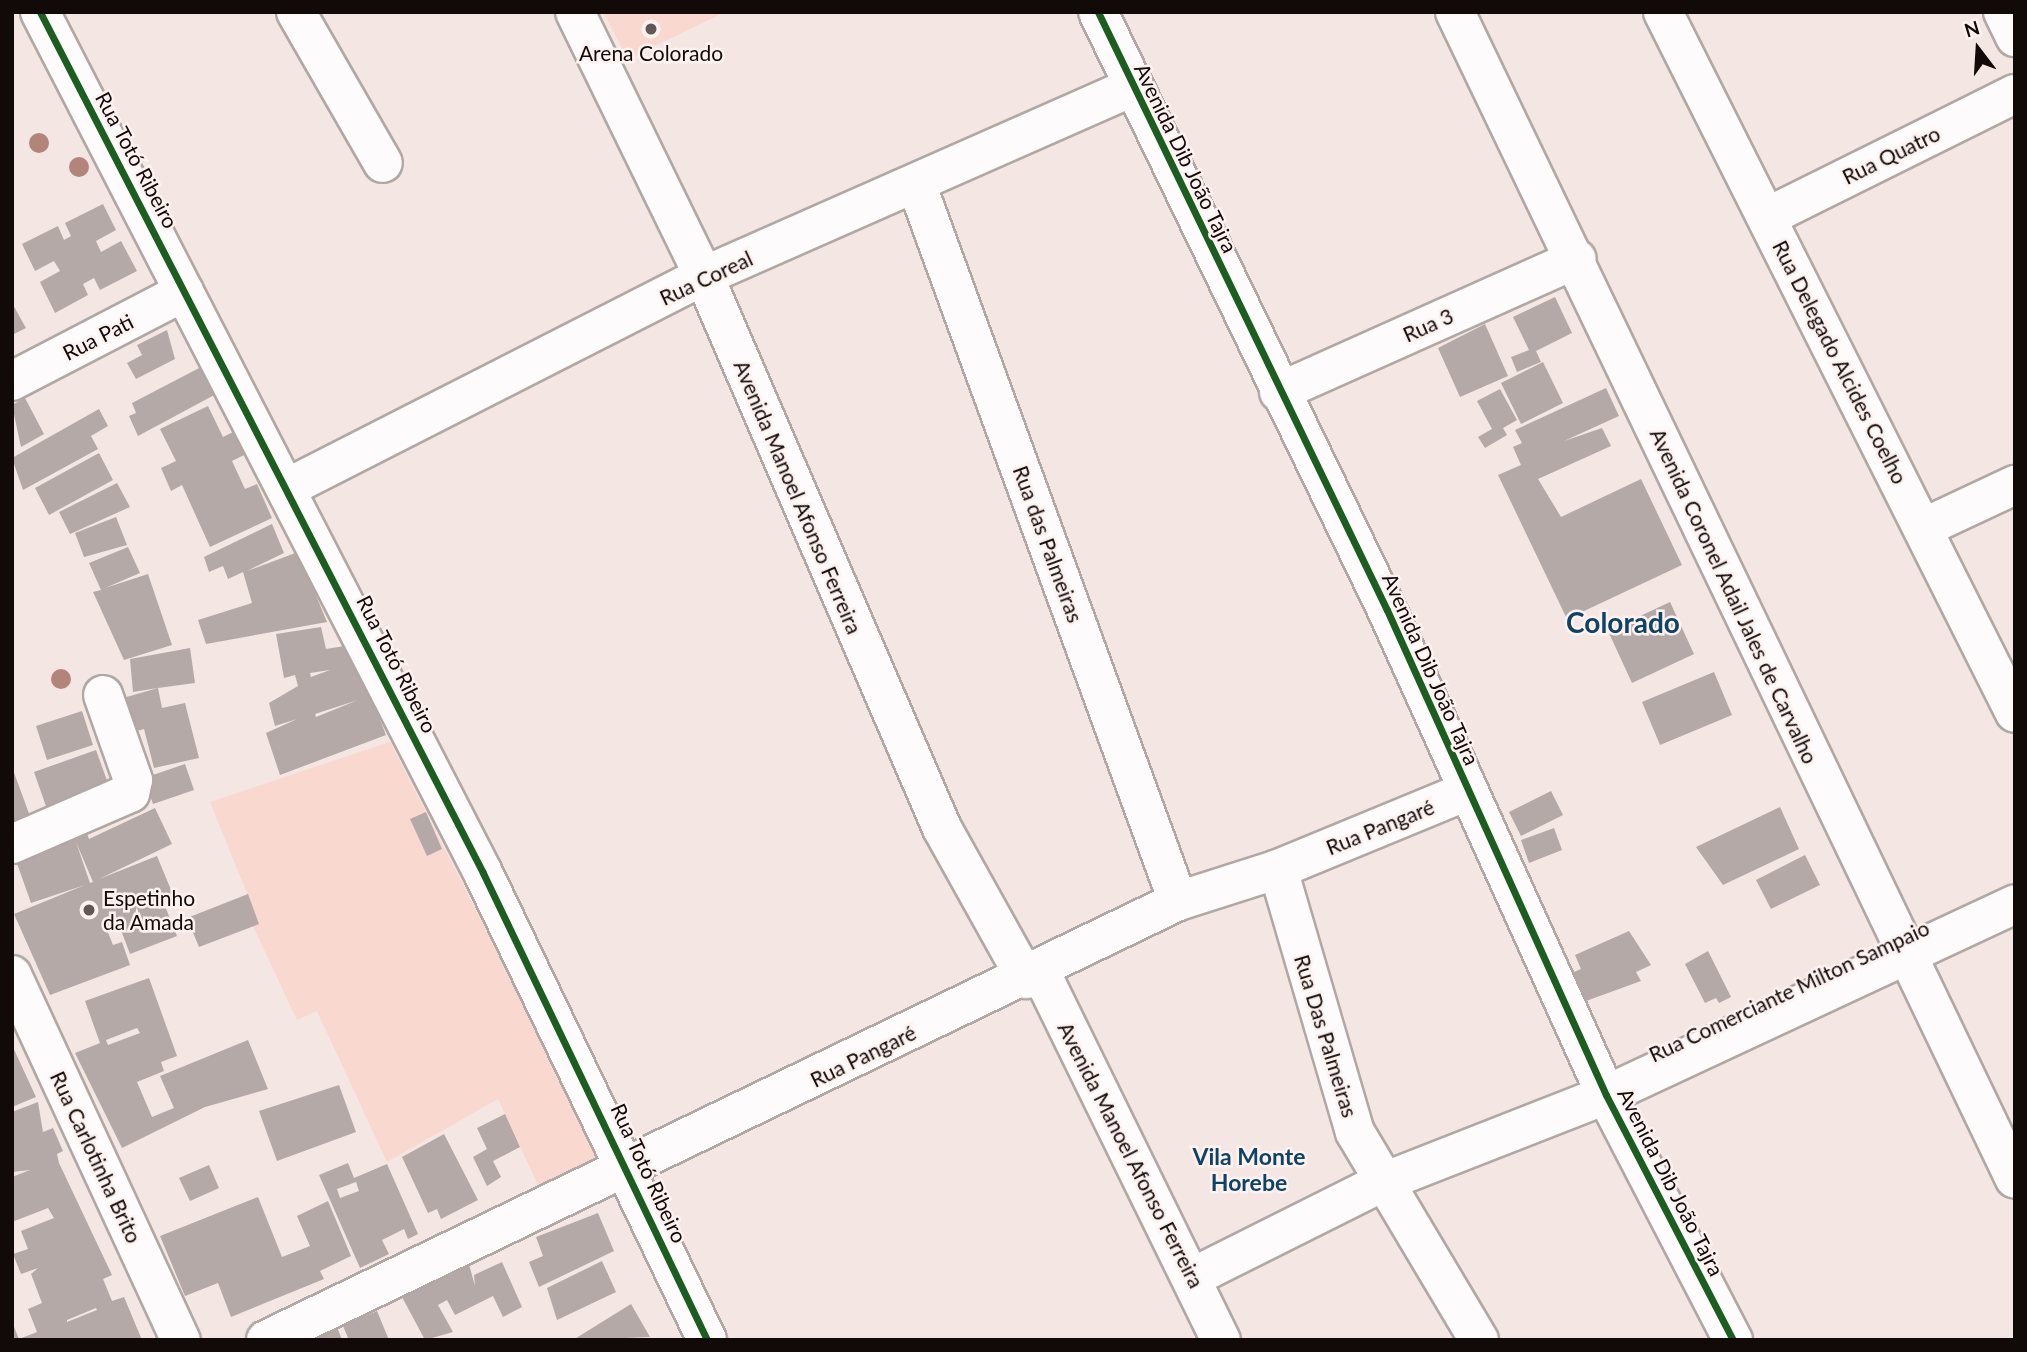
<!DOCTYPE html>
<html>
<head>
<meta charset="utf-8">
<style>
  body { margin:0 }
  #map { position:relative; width:2027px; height:1352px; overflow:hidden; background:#f4e6e2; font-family:Lato,sans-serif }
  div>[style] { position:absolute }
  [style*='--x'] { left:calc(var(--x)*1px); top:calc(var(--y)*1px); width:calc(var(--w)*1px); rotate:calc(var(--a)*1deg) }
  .green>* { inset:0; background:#f9d8d0 }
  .building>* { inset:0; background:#b4a9a6 }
  .roads { filter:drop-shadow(2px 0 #b1a7a4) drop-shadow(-2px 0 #b1a7a4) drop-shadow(0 2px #b1a7a4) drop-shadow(0 -2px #b1a7a4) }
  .street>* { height:38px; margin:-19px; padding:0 19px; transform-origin:19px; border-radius:19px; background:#fdfbfb }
  .cycleway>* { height:7px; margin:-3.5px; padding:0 3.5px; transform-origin:3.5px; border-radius:3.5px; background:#1b5e20 }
  .trees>* { width:20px; height:20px; margin:-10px; border-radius:50%; background:#b3847a }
  .dots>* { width:19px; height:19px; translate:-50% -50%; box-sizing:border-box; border:4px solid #fdf2f0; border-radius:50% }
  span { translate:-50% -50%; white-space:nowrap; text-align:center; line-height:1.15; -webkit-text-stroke:5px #fdf2f0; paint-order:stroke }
  .poi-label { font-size:21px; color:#120a08 }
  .left { translate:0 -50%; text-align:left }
  .street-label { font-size:21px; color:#120a08 }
  .neighbourhood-label { font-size:23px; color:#0e4366; font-weight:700 }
  .district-label { font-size:28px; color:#0e4366; font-weight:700 }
  .frame { position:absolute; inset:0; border:14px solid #120a08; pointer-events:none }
  .north { position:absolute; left:1943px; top:14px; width:70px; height:70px; -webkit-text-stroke:5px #fdf2f0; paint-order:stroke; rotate:343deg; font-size:19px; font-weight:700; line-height:28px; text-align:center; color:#120a08 }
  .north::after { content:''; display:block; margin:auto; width:24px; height:32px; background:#120a08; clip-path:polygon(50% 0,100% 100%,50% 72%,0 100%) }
</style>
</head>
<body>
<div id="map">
  <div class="green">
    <i style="clip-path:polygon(603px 12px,725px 12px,628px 59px)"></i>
    <i style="clip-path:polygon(390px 742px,604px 1160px,540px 1189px,498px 1099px,387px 1162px,317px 1011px,297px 1020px,253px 926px,259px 923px,210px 802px)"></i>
  </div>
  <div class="building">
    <i style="clip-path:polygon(103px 204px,116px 230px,96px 241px,101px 252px,121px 241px,137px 271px,100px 290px,94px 278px,83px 284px,88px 295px,55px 313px,40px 282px,60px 271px,54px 261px,35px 271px,22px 244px,58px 226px,64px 240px,71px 236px,65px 223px)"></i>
    <i style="clip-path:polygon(1555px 297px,1572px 333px,1536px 351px,1541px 362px,1517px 372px,1511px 357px,1529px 350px,1513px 317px)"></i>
    <i style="clip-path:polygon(12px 303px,26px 328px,12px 335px)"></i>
    <i style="clip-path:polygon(1485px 324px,1508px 376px,1460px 397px,1438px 348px)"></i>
    <i style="clip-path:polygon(167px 330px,175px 359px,136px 379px,127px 363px,142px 355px,137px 345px)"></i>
    <i style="clip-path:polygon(1543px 362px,1563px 403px,1521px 424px,1501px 383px)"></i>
    <i style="clip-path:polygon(203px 366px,218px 393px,138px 436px,129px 416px,136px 413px,132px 403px)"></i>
    <i style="clip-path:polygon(1606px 388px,1619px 416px,1564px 441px,1602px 428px,1611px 446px,1538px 479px,1561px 517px,1641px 479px,1682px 565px,1567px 619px,1498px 475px,1521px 465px,1513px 447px,1522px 443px,1515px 430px)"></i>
    <i style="clip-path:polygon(1500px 389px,1517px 420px,1503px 428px,1507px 435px,1485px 448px,1478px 437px,1492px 429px,1477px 401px)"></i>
    <i style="clip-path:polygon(25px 398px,44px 434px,21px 447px,12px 405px)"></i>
    <i style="clip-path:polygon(208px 406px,223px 437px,237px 430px,248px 453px,232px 461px,245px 489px,257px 484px,272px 518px,210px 547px,182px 485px,171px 491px,161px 468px,176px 461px,160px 429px)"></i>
    <i style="clip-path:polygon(99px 409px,108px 426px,91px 436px,98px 449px,23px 490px,12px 458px)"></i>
    <i style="clip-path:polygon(99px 453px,113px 480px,49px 515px,35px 488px)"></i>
    <i style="clip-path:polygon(117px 483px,130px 507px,70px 534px,59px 512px)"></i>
    <i style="clip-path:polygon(116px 517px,127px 545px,84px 557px,75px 533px)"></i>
    <i style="clip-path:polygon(272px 524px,284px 553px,247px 571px,298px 552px,327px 622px,206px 644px,198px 620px,252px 603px,243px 572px,228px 579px,223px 566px,209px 572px,204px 557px)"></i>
    <i style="clip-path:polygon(128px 547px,140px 573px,105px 588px,148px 574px,172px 645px,124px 660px,93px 592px,101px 590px,89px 563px)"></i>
    <i style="clip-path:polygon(1670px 602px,1694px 654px,1632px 683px,1608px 631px)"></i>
    <i style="clip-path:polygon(evenodd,321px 627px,326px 649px,351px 645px,386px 735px,280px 775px,266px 733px,297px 719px,275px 726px,269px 703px,298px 686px,295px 675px,284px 678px,276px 634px,321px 627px,330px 670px,311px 677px,310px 673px,330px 670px,321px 627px,358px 700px,316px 717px,315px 714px,358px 700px)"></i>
    <i style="clip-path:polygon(190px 648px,195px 683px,158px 688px,162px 708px,185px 703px,199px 758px,154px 768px,144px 729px,130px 733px,123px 698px,158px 688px,133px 692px,130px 659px)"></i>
    <i style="clip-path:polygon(1714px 672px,1732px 715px,1660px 745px,1642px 702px)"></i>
    <i style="clip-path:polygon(82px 711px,93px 745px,47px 760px,36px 726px)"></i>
    <i style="clip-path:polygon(96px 750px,109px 786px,47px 809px,34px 772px)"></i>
    <i style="clip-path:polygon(185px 764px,194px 790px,153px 804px,144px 778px)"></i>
    <i style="clip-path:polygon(12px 767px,31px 819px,12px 826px)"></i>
    <i style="clip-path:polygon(1551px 791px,1563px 815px,1521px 836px,1509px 812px)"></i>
    <i style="clip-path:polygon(1780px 807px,1799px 849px,1723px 885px,1696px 847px)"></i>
    <i style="clip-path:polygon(evenodd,155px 808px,172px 844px,99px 879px,157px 856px,176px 902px,165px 906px,177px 936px,130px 954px,119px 925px,107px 930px,113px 945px,122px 942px,130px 965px,50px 995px,14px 914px,85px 885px,31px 903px,14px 855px,86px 831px,89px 839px,155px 808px,76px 842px,93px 882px,90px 883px,76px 842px)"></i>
    <i style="clip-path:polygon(426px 812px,442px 849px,427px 856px,410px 819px)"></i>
    <i style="clip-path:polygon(1554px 828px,1562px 850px,1529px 863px,1521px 840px)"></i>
    <i style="clip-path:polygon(1805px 855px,1820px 885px,1771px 909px,1756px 880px)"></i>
    <i style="clip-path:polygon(248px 894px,259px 924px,199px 947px,187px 918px)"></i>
    <i style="clip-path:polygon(1629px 931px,1651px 965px,1636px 972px,1641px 981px,1586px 1001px,1572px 973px,1581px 969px,1575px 955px)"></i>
    <i style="clip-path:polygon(1708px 951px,1731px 997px,1719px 1003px,1716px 998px,1705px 1003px,1685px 964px)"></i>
    <i style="clip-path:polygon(evenodd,149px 978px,177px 1056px,161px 1062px,164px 1071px,137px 1082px,152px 1117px,174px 1108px,160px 1076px,248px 1040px,268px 1089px,205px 1107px,122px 1148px,75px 1053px,100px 1043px,85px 1001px,149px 978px,137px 1028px,140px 1033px,108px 1045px,106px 1040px,137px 1028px)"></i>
    <i style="clip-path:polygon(12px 1045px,36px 1097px,12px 1107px)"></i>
    <i style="clip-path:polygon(339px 1085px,356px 1132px,277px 1161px,259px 1111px)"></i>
    <i style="clip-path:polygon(evenodd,38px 1102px,43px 1132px,53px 1128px,63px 1151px,57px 1154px,59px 1163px,112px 1275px,103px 1279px,112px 1301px,124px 1297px,142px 1340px,12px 1340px,12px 1322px,19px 1339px,37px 1332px,28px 1309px,42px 1303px,31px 1274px,38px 1268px,21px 1274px,13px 1254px,28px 1249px,21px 1231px,54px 1218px,48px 1208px,12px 1222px,12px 1177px,30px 1170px,12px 1172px,12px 1112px,38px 1102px,96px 1308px,97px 1310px,67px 1322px,67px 1320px,96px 1308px)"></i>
    <i style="clip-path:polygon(505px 1114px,520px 1147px,493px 1161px,501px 1177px,487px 1186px,473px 1157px,487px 1149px,477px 1128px)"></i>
    <i style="clip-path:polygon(444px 1134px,478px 1200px,441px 1219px,437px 1209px,428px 1213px,402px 1157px)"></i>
    <i style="clip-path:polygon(evenodd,348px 1163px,354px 1178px,387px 1164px,418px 1234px,408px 1239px,404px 1229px,382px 1240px,389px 1254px,360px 1268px,319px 1175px,348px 1163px,356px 1182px,359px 1191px,340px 1198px,337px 1189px,356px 1182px)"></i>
    <i style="clip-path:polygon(209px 1165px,219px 1188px,190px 1201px,179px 1178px)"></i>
    <i style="clip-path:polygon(258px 1197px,282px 1257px,310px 1246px,297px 1216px,328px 1201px,351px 1256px,320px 1271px,324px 1279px,231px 1317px,218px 1283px,185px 1296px,160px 1236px)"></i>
    <i style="clip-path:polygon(598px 1213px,614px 1251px,539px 1287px,529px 1262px,543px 1256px,536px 1237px)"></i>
    <i style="clip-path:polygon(467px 1257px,475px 1286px,474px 1275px,502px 1262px,522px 1307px,503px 1317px,493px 1296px,455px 1315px,447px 1300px,438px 1305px,453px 1332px,425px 1340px,402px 1297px,411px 1293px,408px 1286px)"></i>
    <i style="clip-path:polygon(602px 1261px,616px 1292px,557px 1320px,547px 1288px)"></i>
    <i style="clip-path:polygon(631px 1304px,650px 1337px,573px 1340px)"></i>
    <i style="clip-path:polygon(377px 1311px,389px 1340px,349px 1340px,343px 1326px)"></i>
    <i style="clip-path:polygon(337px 1327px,342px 1340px,297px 1340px,325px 1332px)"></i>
  </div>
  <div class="roads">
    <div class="street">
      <i style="--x:40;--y:12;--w:968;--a:62.77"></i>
      <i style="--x:483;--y:873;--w:518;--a:64.37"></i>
      <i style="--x:296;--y:12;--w:174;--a:60.1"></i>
      <i style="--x:575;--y:12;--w:294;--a:64"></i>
      <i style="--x:704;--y:276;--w:601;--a:66.68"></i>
      <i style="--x:942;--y:828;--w:173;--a:60.9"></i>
      <i style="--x:1098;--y:12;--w:664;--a:64.21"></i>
      <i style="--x:1387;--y:610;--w:532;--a:65.7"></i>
      <i style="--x:1606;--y:1095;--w:276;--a:62.6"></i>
      <i style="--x:1455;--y:12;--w:1294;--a:64.37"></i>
      <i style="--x:1663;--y:12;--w:784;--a:63.34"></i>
      <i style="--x:2003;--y:12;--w:28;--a:64"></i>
      <i style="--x:917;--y:186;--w:761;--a:69.95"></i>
      <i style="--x:1767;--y:217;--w:277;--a:-26.4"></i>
      <i style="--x:12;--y:381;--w:194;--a:-27.4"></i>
      <i style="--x:1279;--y:392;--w:326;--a:-24.1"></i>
      <i style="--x:289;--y:487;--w:466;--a:-27"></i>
      <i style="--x:704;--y:276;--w:468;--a:-23.8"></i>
      <i style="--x:1923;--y:528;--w:102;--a:-25.1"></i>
      <i style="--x:12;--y:844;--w:129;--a:-23.4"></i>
      <i style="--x:130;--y:793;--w:13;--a:-77"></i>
      <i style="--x:133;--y:780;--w:90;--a:-109.4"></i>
      <i style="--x:1278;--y:869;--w:274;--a:73.7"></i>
      <i style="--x:1355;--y:1132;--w:242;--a:59.2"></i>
      <i style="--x:1040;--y:971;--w:411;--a:63.9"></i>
      <i style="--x:12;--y:975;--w:402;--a:65.2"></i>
      <i style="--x:1193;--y:1277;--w:210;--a:-26.6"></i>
      <i style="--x:1381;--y:1183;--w:242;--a:-21.4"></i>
      <i style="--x:1606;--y:1095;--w:451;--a:-25"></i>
      <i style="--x:266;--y:1340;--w:1012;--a:-25.7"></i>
      <i style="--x:1178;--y:901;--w:105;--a:-17.7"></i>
      <i style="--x:1278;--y:869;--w:204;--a:-22.4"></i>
    </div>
  </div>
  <div class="cycleway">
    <i style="--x:40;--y:12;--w:968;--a:62.77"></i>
    <i style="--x:483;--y:873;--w:518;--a:64.37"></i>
    <i style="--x:1098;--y:12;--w:664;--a:64.21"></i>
    <i style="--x:1387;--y:610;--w:532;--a:65.7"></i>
    <i style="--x:1606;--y:1095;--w:276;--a:62.6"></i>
  </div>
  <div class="trees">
    <i style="left:39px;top:143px"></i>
    <i style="left:79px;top:167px"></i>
    <i style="left:61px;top:679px"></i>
  </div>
  <div class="dots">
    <i style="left:651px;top:29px;background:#615754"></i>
    <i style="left:89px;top:910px;background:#615754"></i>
  </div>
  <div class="poi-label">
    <span style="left:651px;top:53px">Arena Colorado</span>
    <span class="left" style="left:103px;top:910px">Espetinho<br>da Amada</span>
  </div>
  <div class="street-label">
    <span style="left:1891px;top:155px;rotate:-26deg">Rua Quatro</span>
    <span style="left:1186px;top:158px;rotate:64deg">Avenida Dib João Tajra</span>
    <span style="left:137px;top:160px;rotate:62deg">Rua Totó Ribeiro</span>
    <span style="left:706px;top:278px;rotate:-25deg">Rua Coreal</span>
    <span style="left:1428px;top:325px;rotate:-24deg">Rua 3</span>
    <span style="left:98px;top:337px;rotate:-27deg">Rua Pati</span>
    <span style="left:1840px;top:362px;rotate:63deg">Rua Delegado Alcides Coelho</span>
    <span style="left:798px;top:497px;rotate:67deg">Avenida Manoel Afonso Ferreira</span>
    <span style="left:1048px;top:544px;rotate:70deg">Rua das Palmeiras</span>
    <span style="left:1734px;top:596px;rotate:65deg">Avenida Coronel Adail Jales de Carvalho</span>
    <span style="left:397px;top:664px;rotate:63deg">Rua Totó Ribeiro</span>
    <span style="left:1431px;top:669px;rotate:66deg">Avenida Dib João Tajra</span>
    <span style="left:1380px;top:827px;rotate:-22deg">Rua Pangaré</span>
    <span style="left:1789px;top:991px;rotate:-25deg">Rua Comerciante Milton Sampaio</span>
    <span style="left:1326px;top:1036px;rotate:73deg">Rua Das Palmeiras</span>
    <span style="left:863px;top:1056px;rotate:-26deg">Rua Pangaré</span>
    <span style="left:1131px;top:1155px;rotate:63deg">Avenida Manoel Afonso Ferreira</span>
    <span style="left:96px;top:1157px;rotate:65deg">Rua Carlotinha Brito</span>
    <span style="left:649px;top:1173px;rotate:65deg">Rua Totó Ribeiro</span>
    <span style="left:1671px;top:1182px;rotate:63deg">Avenida Dib João Tajra</span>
  </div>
  <div class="neighbourhood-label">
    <span style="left:1249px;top:1169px">Vila Monte<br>Horebe</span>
  </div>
  <div class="district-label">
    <span style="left:1623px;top:622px">Colorado</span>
  </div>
  <div class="frame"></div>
  <div class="north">N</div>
</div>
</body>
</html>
